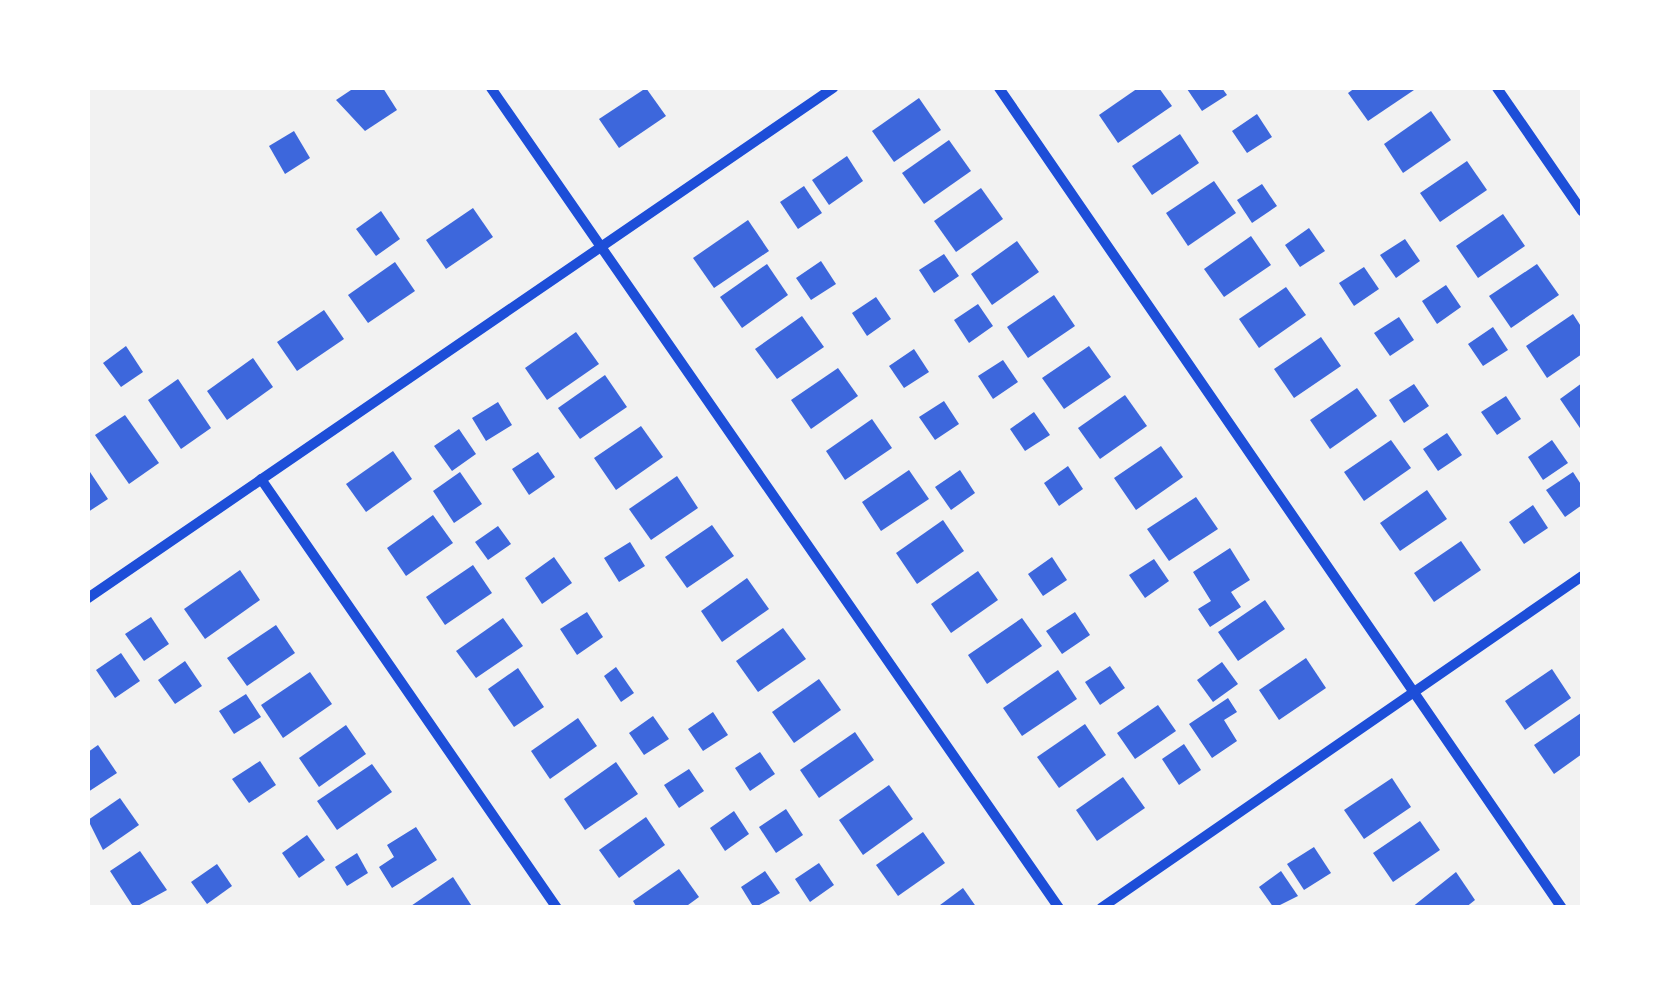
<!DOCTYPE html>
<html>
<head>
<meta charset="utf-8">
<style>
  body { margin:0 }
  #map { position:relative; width:1670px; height:995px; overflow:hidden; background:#f2f2f2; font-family:"Alegreya Sans",sans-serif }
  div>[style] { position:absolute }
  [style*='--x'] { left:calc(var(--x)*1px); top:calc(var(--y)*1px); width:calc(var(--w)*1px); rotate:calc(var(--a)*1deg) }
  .building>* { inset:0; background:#3d67dc }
  .minor>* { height:10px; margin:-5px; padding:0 5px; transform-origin:5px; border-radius:5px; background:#1d4ed8 }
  span { translate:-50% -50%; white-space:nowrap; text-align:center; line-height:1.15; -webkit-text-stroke:9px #fff; paint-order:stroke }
  .frame { position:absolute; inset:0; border:90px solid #fff; pointer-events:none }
</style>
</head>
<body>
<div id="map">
  <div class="building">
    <i style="clip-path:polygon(354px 88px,383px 88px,397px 110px,365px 131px,336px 100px)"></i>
    <i style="clip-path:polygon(646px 88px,666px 116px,619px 148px,599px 119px)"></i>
    <i style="clip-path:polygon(1138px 88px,1159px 88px,1172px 106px,1118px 143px,1099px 115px)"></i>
    <i style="clip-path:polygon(1222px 88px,1227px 95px,1202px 111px,1187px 89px)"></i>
    <i style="clip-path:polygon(1355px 88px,1417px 88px,1368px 121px,1348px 93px)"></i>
    <i style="clip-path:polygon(919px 98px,941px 130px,894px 162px,872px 131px)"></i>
    <i style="clip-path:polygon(1431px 111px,1451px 140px,1403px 173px,1384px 144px)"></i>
    <i style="clip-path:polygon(1257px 114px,1272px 137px,1247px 153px,1232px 131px)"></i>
    <i style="clip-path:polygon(294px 131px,310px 158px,285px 174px,269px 146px)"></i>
    <i style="clip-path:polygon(1180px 134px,1199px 163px,1152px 195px,1132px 166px)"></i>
    <i style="clip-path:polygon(949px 140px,971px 171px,924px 204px,902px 173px)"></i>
    <i style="clip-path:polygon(847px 156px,863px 181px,829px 205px,812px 180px)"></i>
    <i style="clip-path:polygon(1467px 161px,1487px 190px,1440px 222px,1420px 193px)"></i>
    <i style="clip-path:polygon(1214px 181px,1236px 213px,1188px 246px,1166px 213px)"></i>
    <i style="clip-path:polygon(1262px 184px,1277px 206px,1252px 223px,1237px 200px)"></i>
    <i style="clip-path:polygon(804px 186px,822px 213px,798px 229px,780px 202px)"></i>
    <i style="clip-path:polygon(981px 188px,1003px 219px,956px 252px,934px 221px)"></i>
    <i style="clip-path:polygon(473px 208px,493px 237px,446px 269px,426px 240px)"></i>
    <i style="clip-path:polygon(381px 211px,400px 239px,376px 256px,356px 229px)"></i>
    <i style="clip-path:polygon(1503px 214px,1525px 246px,1478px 278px,1456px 246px)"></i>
    <i style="clip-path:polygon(748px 220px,769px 251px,714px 288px,693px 258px)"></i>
    <i style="clip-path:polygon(1309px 228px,1325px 251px,1300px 267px,1285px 245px)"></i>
    <i style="clip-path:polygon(1251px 236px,1271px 265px,1224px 297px,1204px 269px)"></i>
    <i style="clip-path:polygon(1405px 239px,1420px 261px,1396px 278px,1380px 255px)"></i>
    <i style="clip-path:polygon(1017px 241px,1039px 272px,992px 305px,971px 274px)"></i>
    <i style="clip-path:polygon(944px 254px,959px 276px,934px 293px,919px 270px)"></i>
    <i style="clip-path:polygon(821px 261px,836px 284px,811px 300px,796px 278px)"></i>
    <i style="clip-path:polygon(395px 262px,415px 291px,368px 323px,348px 295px)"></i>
    <i style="clip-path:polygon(767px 264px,788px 295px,742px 328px,720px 297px)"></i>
    <i style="clip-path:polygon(1537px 264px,1559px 295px,1511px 328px,1489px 296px)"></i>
    <i style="clip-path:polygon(1364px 267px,1379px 289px,1354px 306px,1339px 283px)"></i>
    <i style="clip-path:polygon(1446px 285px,1461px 307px,1437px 324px,1422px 301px)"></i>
    <i style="clip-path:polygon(1286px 287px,1306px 315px,1259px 348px,1239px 319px)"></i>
    <i style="clip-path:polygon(1054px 295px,1075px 326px,1028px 358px,1007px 327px)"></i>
    <i style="clip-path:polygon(876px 297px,891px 319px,867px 336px,852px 313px)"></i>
    <i style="clip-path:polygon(978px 304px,993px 326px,969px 343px,954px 320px)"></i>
    <i style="clip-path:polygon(324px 310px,344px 339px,297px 371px,277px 342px)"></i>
    <i style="clip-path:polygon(1573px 314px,1582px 328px,1582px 354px,1547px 378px,1526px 346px)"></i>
    <i style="clip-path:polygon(802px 316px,824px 347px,777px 379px,755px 349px)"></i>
    <i style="clip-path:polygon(1399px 317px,1414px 340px,1390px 356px,1374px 333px)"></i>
    <i style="clip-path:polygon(1493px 327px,1508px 350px,1483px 366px,1468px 344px)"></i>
    <i style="clip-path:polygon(576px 332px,599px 364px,547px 400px,525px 368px)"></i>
    <i style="clip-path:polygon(1321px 337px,1341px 366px,1294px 398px,1274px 369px)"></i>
    <i style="clip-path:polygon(126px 346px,143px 372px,121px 387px,103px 363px)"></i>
    <i style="clip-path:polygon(1089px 346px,1111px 377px,1064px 409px,1042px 378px)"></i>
    <i style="clip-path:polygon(914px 349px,929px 372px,904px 388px,889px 366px)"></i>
    <i style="clip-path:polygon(253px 358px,273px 387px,227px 420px,207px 391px)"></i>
    <i style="clip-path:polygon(1003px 360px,1018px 382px,993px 399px,978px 376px)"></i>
    <i style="clip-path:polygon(838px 368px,858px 396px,811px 429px,791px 400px)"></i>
    <i style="clip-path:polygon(605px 375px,627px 407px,580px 439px,558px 408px)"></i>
    <i style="clip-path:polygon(178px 379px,211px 428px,181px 449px,148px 400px)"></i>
    <i style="clip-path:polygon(1582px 383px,1582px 431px,1560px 399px)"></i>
    <i style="clip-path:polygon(1414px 384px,1429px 406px,1404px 423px,1389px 400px)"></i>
    <i style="clip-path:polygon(1357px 388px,1377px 416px,1330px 449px,1310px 420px)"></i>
    <i style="clip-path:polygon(1125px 395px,1147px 426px,1100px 459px,1078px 428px)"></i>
    <i style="clip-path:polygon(1506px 396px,1521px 419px,1497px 435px,1481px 412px)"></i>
    <i style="clip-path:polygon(944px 401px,959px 424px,935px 440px,919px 417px)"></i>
    <i style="clip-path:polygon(498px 402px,512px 425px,486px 441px,472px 418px)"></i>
    <i style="clip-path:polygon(1034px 412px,1050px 435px,1025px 451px,1010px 429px)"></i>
    <i style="clip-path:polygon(125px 415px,159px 463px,129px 484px,95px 435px)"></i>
    <i style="clip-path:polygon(872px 419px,892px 448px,845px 480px,826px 451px)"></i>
    <i style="clip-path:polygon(641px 426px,663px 457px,616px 490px,594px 458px)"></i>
    <i style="clip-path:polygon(459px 429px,476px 454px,452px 471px,434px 446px)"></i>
    <i style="clip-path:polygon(1447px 433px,1462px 455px,1438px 471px,1423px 449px)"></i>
    <i style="clip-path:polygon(1391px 440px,1411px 468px,1364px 501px,1344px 472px)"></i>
    <i style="clip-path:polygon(1552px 440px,1568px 463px,1543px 480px,1528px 457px)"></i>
    <i style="clip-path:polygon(1161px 446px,1183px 477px,1136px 510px,1114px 478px)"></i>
    <i style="clip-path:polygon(393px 451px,412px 479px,366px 512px,346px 484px)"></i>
    <i style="clip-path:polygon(538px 452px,555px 477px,529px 495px,512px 469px)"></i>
    <i style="clip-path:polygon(1068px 466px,1083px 489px,1059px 506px,1044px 483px)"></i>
    <i style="clip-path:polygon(88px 469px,108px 499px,88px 512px)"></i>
    <i style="clip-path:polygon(909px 470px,929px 499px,881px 531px,862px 502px)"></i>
    <i style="clip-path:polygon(960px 470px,975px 493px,951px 510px,935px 487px)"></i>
    <i style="clip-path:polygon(460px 472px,482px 504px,454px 523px,433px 491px)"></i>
    <i style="clip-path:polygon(1573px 472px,1582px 486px,1582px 505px,1565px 517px,1546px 490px)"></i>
    <i style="clip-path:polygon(677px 476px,698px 508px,651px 540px,629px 509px)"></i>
    <i style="clip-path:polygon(1427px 490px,1447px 519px,1400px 551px,1380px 523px)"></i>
    <i style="clip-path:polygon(1196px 497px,1218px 529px,1169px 561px,1147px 529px)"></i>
    <i style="clip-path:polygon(1533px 505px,1548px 528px,1524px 544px,1509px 522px)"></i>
    <i style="clip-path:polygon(433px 515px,453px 543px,406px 576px,387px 548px)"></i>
    <i style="clip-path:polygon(943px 520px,964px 551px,917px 584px,896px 553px)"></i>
    <i style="clip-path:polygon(712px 525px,734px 556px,687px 588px,665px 557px)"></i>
    <i style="clip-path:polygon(498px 526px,511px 544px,488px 560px,475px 542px)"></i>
    <i style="clip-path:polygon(1461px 541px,1481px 570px,1434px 602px,1414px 573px)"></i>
    <i style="clip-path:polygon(630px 542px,645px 566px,619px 582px,604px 558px)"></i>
    <i style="clip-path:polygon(1230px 548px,1250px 580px,1231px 592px,1241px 607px,1210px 627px,1198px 609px,1211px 601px,1193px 572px)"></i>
    <i style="clip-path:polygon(554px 557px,572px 583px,542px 604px,525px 578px)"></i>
    <i style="clip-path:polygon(1052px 557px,1067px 580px,1043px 596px,1028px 574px)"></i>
    <i style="clip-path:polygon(1154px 559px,1169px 581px,1145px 598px,1129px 575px)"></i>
    <i style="clip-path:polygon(473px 565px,492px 593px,445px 625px,426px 597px)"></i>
    <i style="clip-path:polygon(240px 570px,260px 600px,205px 639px,184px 609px)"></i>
    <i style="clip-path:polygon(978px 571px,998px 600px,951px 633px,931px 604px)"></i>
    <i style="clip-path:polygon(747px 578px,769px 609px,722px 642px,701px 611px)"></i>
    <i style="clip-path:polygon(1265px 600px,1285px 629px,1238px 661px,1218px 632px)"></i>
    <i style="clip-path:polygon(587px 612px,603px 637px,577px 655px,560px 629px)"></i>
    <i style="clip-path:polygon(1075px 612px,1090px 635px,1062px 654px,1046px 631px)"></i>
    <i style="clip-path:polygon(151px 617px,169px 644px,144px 661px,125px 634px)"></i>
    <i style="clip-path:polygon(503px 618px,523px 646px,476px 678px,456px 651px)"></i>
    <i style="clip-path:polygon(1022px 618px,1042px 646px,987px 684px,968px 655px)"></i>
    <i style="clip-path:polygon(276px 625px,295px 653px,247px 686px,227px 658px)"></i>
    <i style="clip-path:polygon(783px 628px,806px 659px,758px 692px,736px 661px)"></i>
    <i style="clip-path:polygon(121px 653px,140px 681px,115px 698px,96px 670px)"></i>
    <i style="clip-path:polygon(1306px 658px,1326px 688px,1279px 720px,1259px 690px)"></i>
    <i style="clip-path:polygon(185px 661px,202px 686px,175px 704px,158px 680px)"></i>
    <i style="clip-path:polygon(1222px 662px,1238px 684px,1213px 702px,1197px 680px)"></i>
    <i style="clip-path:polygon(1110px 666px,1125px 688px,1100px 705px,1085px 682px)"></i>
    <i style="clip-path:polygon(616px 667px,634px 693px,621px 702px,604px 676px)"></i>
    <i style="clip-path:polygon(518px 668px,544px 707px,514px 727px,488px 689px)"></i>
    <i style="clip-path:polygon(1552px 669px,1571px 698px,1525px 730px,1505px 701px)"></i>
    <i style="clip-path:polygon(1058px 670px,1077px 699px,1022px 736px,1003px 708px)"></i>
    <i style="clip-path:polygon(310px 672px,332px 704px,283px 738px,261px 705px)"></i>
    <i style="clip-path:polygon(819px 679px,841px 710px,794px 743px,772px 712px)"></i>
    <i style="clip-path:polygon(246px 694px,261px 717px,234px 734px,219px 711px)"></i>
    <i style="clip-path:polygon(1228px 698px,1237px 712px,1224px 720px,1237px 741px,1212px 758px,1189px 724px)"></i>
    <i style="clip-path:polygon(1158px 705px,1176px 731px,1135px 759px,1117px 733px)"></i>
    <i style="clip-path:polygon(713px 712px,728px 735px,703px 751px,688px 729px)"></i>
    <i style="clip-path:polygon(1581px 713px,1582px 754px,1554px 774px,1534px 745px)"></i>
    <i style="clip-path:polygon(653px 716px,669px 739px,644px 755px,629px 733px)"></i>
    <i style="clip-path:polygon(578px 718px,597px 746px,550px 779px,531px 751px)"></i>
    <i style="clip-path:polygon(1085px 724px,1106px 755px,1059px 788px,1037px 757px)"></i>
    <i style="clip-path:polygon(346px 725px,366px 754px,319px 787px,299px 758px)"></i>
    <i style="clip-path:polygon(855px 732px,874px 760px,819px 798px,800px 770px)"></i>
    <i style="clip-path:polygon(1184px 744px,1201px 770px,1179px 785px,1162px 759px)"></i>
    <i style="clip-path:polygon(98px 745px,117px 773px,88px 792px,88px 752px)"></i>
    <i style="clip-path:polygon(760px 752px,775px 774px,750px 791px,735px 768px)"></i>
    <i style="clip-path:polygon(260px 761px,276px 785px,249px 803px,232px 779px)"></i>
    <i style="clip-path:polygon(616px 762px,638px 794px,585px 830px,564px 799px)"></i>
    <i style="clip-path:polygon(372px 764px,392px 792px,337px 830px,317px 801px)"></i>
    <i style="clip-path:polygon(689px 769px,704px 791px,679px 808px,664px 785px)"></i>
    <i style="clip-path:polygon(1123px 777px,1145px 808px,1097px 841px,1076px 810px)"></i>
    <i style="clip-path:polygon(1392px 778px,1411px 807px,1364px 839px,1344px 810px)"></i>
    <i style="clip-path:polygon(889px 785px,913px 819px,863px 855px,839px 820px)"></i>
    <i style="clip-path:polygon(120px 798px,139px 825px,103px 850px,88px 820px)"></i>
    <i style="clip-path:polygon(786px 809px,803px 835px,776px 853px,759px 827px)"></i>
    <i style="clip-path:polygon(734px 811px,749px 834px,725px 851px,710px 828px)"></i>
    <i style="clip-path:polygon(646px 817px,665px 845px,619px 878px,599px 850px)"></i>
    <i style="clip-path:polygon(1420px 821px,1440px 850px,1393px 882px,1373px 853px)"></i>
    <i style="clip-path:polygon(416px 827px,437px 860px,392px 888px,379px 867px,394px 857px,387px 845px)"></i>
    <i style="clip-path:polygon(923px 832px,945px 863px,898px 896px,876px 865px)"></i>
    <i style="clip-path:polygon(307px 835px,325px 860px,299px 878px,282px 853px)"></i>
    <i style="clip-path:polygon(1314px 847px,1331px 873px,1304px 890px,1287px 864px)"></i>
    <i style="clip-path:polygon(140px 851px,167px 890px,134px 908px,110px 871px)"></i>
    <i style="clip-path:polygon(357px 853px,368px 873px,347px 886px,335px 867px)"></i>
    <i style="clip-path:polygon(819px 863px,834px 885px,810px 902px,795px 879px)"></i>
    <i style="clip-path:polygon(217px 864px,232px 886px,207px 904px,191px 882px)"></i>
    <i style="clip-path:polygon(679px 869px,699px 897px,684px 908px,637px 908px,633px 901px)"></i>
    <i style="clip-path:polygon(765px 871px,780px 893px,754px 908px,741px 887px)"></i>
    <i style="clip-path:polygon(1281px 871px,1298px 896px,1274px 908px,1259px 887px)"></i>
    <i style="clip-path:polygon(1456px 872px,1475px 900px,1465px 908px,1411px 908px)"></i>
    <i style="clip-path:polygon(453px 877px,473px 908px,408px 908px)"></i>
    <i style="clip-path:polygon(963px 888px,977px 908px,936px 908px)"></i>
  </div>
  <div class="minor">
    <i style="--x:491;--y:88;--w:998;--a:55.29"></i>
    <i style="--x:999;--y:88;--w:995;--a:55.53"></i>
    <i style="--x:1497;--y:88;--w:150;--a:55.4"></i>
    <i style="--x:261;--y:479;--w:521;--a:55.4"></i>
    <i style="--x:88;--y:598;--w:903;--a:-34.39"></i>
    <i style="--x:1101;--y:908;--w:584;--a:-34.61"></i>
  </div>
  <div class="frame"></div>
</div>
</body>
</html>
